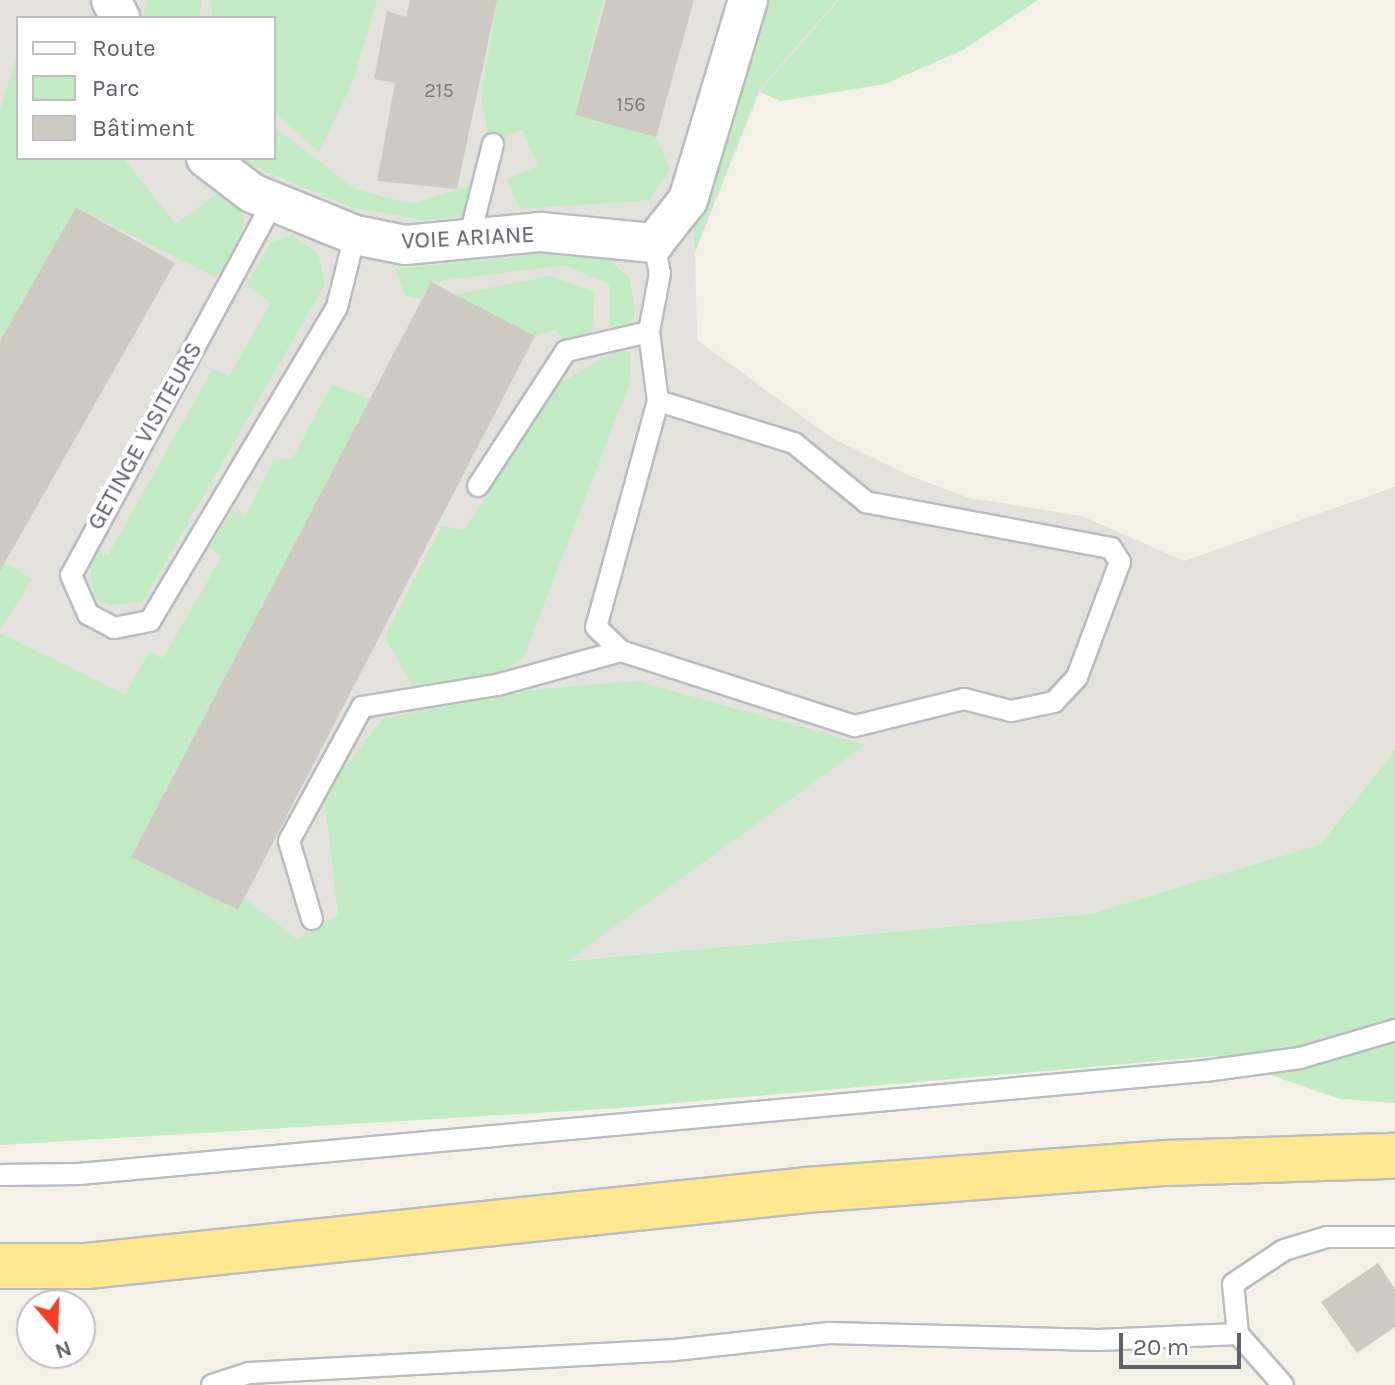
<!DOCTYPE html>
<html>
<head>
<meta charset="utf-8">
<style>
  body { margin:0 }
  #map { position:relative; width:1395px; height:1385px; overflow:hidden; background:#f2f0e7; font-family:Karla,sans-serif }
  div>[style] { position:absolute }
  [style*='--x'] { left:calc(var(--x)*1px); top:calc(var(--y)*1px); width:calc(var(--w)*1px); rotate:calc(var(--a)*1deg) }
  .industrial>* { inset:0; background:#e2e1db }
  .green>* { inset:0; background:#c2ebc3 }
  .building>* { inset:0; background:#cdcac4 }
  .roads { filter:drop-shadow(2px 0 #b9bcc1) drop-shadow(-2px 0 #b9bcc1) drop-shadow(0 2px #b9bcc1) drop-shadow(0 -2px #b9bcc1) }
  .service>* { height:20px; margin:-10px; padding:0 10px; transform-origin:10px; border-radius:10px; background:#fff }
  .minor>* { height:38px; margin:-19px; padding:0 19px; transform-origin:19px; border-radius:19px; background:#fff }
  .motorway>* { height:44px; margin:-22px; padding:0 22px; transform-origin:22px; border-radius:22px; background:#ffe791 }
  span { translate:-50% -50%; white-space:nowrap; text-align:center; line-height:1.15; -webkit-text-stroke:8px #fff; paint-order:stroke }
  .number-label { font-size:20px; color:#7a7c80 }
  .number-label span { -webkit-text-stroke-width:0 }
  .street-label { font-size:24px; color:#5e6269 }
  .legend { position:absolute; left:16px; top:16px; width:260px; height:144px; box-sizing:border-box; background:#fff; border:2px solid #bfc0c3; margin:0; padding:10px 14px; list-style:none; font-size:24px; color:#5e6269 }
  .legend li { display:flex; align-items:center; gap:16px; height:40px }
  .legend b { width:40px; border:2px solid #bfc0c3 }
  .north { position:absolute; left:16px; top:1289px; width:80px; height:80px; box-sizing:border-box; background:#fff; border:2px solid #bfc0c3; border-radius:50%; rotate:161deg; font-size:22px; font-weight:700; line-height:32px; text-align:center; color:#5e6269 }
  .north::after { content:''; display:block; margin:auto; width:28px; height:36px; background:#f83d26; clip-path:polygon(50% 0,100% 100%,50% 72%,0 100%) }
  .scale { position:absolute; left:1119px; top:1333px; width:122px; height:36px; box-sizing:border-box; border:4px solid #5e6269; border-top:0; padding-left:10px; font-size:24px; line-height:28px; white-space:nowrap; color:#5e6269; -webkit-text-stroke:6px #fff; paint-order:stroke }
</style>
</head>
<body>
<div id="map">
  <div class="industrial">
    <i style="clip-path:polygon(evenodd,0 0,839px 0,759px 93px,695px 252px,697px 340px,832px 438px,910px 476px,969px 498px,1082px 516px,1184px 561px,1395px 487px,1395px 750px,1321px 844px,1090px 914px,564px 961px,235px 962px,0 745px,0 0,18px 18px,274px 18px,274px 158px,18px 158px,18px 18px)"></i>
  </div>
  <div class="green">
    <i style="clip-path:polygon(147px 0,201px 0,200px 18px,143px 18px)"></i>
    <i style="clip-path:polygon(211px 0,377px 0,352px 83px,319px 152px,274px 112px,274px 18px,212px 18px)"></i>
    <i style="clip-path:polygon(497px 0,603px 0,575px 115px,656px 137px,670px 170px,649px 200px,520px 209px,507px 179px,538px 166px,523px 130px,490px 142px,481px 98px)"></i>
    <i style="clip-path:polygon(764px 0,837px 0,758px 91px,695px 252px,694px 221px)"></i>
    <i style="clip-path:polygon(839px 0,1038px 0,963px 50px,885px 84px,781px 101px,759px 92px)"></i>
    <i style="clip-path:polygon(18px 52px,18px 158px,123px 158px,176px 224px,217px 194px,243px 212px,242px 240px,215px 277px,76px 207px,0 341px,0 111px)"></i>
    <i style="clip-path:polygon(274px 127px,355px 189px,411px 204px,472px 185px,466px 216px,423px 220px,349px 207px,234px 158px,274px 158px)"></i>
    <i style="clip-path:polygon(292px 235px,318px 254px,325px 284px,143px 601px,111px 605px,94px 598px,89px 560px,96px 548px,108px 555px,213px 369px,229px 376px,271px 303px,246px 285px,270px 243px)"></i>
    <i style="clip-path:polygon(550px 253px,606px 258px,630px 278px,635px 313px,626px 327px,610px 327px,609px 284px,564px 265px,431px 282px,421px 300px,405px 295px,395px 269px)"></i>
    <i style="clip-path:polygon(550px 276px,594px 291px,592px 335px,566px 344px,557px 329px,535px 336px,455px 295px)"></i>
    <i style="clip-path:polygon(631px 351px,630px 382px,524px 656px,507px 673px,412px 685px,385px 637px,442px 526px,464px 530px,557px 385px,615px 352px)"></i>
    <i style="clip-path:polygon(331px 385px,370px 399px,131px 856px,237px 910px,244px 898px,297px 939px,338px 915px,324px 793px,384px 718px,529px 690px,637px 681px,865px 745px,567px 961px,1090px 914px,1321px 844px,1395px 750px,1395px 1103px,1340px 1099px,1216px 1056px,619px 1108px,0 1145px,0 633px,125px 695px,149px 652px,163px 658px,222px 556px,209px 548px,233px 510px,246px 517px,273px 461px,293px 458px)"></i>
    <i style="clip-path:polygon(5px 563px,32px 579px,0 630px,0 571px)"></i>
  </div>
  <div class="building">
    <i style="clip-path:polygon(410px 0,497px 0,457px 189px,377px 181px,395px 83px,374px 79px,387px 11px,406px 17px)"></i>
    <i style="clip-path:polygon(606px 0,694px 0,656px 137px,575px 115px)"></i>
    <i style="clip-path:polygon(76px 207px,175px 263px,0 571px,0 341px)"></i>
    <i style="clip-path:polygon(431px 282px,535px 336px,238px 910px,131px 857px)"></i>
    <i style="clip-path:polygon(1378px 1263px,1395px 1289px,1395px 1327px,1357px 1353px,1321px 1302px)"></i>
  </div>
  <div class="roads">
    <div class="service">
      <i style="--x:273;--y:202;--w:424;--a:118.4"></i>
      <i style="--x:71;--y:575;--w:43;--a:66.4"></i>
      <i style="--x:88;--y:614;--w:30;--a:28"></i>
      <i style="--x:114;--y:628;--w:37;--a:-11"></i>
      <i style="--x:150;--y:621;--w:365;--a:-59.2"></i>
      <i style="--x:337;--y:307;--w:74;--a:-76"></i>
      <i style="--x:469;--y:239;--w:98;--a:-75.8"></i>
      <i style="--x:654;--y:243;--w:31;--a:79"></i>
      <i style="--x:660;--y:273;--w:60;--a:100.6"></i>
      <i style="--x:649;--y:332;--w:70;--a:82.6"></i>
      <i style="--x:658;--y:401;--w:234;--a:105.3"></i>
      <i style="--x:596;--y:627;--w:35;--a:44"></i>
      <i style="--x:621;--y:651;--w:246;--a:17.8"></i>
      <i style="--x:855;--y:726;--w:112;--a:-13.9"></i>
      <i style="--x:964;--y:699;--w:49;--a:14.3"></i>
      <i style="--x:1011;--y:711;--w:44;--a:-11.8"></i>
      <i style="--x:1054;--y:702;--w:34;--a:-47"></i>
      <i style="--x:1077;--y:677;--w:123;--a:-69.5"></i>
      <i style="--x:1120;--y:562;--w:17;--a:-123"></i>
      <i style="--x:1111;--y:548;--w:249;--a:-169.4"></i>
      <i style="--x:866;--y:502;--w:93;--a:-140.7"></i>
      <i style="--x:794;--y:443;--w:142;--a:-162.8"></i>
      <i style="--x:478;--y:486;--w:161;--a:-56.9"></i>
      <i style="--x:566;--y:351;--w:85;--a:-12.9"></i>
      <i style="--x:312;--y:919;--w:81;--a:-106.4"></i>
      <i style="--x:289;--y:841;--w:153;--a:-61.4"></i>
      <i style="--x:362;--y:707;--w:137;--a:-9.3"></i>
      <i style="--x:497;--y:685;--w:129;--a:-15.3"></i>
      <i style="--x:0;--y:1175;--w:79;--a:-0.7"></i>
      <i style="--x:79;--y:1174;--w:1131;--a:-5.23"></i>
      <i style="--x:1205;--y:1071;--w:96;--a:-7.8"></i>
      <i style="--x:1300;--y:1058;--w:99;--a:-16.4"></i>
      <i style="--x:1238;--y:1334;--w:50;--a:-95.7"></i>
      <i style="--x:1233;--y:1284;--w:61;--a:-33.7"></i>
      <i style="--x:1284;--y:1250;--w:45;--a:-16.8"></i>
      <i style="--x:1327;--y:1237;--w:68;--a:0"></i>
      <i style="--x:212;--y:1385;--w:39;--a:-18"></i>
      <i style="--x:249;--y:1373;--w:427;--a:-3.1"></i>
      <i style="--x:675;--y:1350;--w:155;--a:-6.3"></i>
      <i style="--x:829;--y:1333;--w:269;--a:1.5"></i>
      <i style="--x:1098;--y:1340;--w:140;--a:-2.5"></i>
      <i style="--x:1238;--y:1334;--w:68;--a:48.6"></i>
    </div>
    <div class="minor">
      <i style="--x:111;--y:0;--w:20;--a:63"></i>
      <i style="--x:206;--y:158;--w:58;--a:37.3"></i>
      <i style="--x:252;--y:193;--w:111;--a:22.2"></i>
      <i style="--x:355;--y:235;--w:51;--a:11.3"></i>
      <i style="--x:405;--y:245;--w:137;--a:-5.5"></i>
      <i style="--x:541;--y:232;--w:114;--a:5.6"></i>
      <i style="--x:654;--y:243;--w:55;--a:-51.7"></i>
      <i style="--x:688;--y:200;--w:209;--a:-73.3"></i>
    </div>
    <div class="motorway">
      <i style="--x:0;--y:1266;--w:87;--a:0"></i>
      <i style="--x:87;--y:1266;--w:723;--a:-6.03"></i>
      <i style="--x:806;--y:1190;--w:362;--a:-4.3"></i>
      <i style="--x:1167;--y:1163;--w:228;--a:-1.8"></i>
    </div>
  </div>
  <div class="number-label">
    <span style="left:439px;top:90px">215</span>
    <span style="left:631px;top:104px">156</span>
  </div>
  <div class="street-label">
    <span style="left:468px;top:238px;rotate:-3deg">VOIE ARIANE</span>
    <span style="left:145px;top:436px;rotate:-61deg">GETINGE VISITEURS</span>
  </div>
  <ul class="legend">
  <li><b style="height:10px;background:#fff"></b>Route</li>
  <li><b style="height:22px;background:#c2ebc3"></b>Parc</li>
  <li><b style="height:22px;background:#cdcac4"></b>Bâtiment</li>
  </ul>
  <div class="north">N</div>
  <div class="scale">20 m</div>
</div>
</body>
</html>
